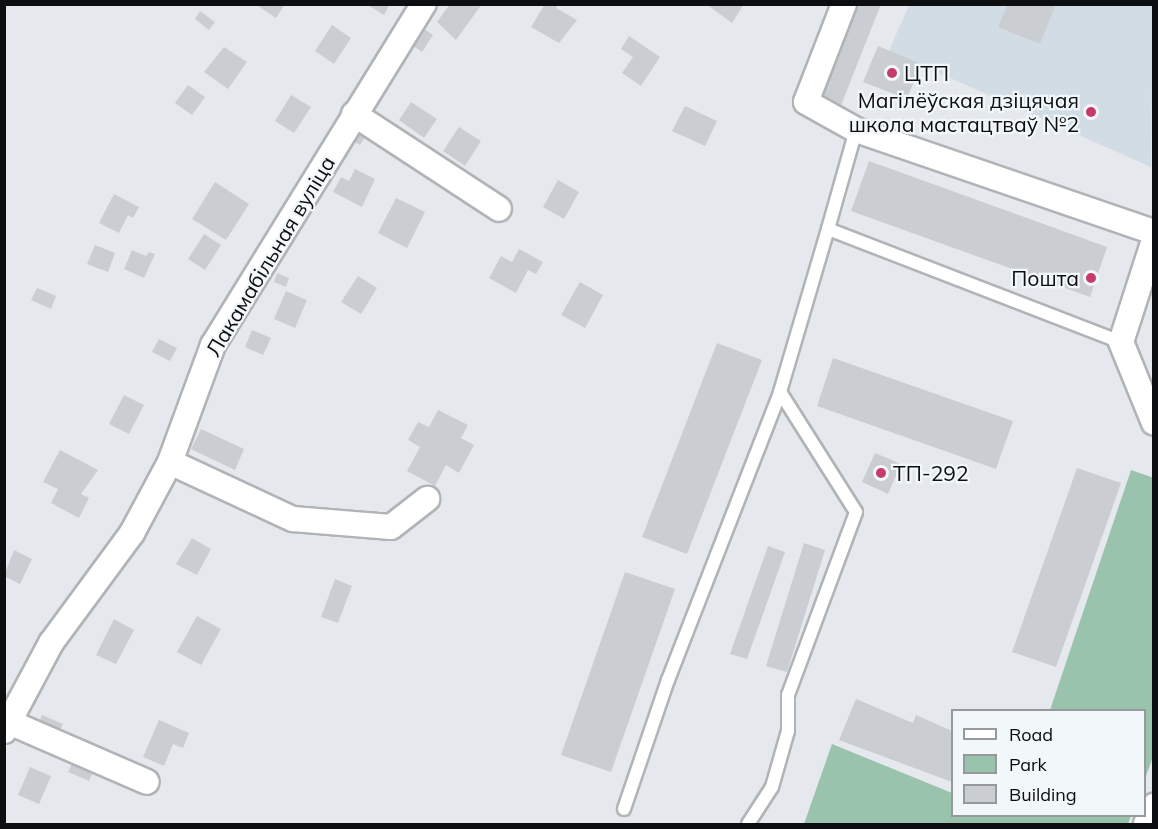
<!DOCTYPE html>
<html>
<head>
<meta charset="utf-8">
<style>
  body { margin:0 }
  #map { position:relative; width:1158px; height:829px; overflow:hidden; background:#e5e9ed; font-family:Mulish,sans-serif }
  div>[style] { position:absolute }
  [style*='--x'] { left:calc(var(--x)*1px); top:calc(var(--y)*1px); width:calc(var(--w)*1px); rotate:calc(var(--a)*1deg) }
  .built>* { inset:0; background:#d1dce5 }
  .green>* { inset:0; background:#99c3ad }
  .building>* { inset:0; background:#caced2 }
  .roads { filter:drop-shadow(2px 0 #b0b4b7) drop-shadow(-2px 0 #b0b4b7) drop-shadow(0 2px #b0b4b7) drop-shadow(0 -2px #b0b4b7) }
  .service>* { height:12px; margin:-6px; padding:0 6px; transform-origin:6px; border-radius:6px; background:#fff }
  .minor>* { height:24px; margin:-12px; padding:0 12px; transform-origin:12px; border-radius:12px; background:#fff }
  .dots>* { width:16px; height:16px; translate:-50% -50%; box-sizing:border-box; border:3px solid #f2f7fa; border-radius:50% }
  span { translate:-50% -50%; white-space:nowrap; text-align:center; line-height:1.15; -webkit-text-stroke:4.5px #f2f7fa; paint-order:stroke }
  .poi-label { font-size:21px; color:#0d0e10 }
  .left { translate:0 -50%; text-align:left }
  .right { translate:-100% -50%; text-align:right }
  .street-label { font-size:21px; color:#0d0e10 }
  .frame { position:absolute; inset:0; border:6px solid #0d0e10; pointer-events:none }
  .legend { position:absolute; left:951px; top:709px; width:195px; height:108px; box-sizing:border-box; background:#f2f7fa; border:2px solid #969a9c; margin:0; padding:8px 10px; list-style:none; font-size:18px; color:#0d0e10 }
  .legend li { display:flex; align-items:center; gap:12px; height:30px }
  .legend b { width:30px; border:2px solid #969a9c }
</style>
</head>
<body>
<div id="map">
  <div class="built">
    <i style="clip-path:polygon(909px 5px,1153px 5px,1151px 167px,889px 51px)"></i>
  </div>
  <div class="green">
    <i style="clip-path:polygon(1131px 470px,1154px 478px,1154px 754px,1145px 779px,1144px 710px,1050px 710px)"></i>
    <i style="clip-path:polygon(832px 744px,952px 793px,952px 816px,1131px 816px,1128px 824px,804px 824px)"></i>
  </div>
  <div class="building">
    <i style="clip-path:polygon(255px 4px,285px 4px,276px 18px)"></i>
    <i style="clip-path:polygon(366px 4px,390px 4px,384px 15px)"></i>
    <i style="clip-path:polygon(450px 4px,482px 4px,456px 40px,437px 22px)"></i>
    <i style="clip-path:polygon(545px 4px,558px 4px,556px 8px,577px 20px,559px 43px,531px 27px)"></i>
    <i style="clip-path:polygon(706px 4px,744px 4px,732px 23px)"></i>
    <i style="clip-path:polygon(859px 4px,881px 4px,840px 108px,820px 100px)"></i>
    <i style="clip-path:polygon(1008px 4px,1056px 4px,1040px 44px,998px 27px)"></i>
    <i style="clip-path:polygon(200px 11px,215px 22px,209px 30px,195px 19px)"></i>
    <i style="clip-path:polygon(417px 24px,433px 35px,422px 52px,406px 41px)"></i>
    <i style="clip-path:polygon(332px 25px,351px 38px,334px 64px,315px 51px)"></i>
    <i style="clip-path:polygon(629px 36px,660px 57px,641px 86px,622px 73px,633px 57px,621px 49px)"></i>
    <i style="clip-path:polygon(878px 46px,921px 64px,907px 99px,863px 82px)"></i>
    <i style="clip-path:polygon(224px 47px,247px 62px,228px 89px,204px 72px)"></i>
    <i style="clip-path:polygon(188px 85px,205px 97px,192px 115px,175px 103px)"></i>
    <i style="clip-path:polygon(291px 95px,311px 107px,294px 133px,275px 121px)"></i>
    <i style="clip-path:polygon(411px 102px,437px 119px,424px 138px,399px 120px)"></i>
    <i style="clip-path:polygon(685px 106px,717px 121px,705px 146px,672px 131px)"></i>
    <i style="clip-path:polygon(349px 123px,367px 134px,360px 145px,342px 135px)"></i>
    <i style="clip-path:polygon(459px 127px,481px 141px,465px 166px,443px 151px)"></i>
    <i style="clip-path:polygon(869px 161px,1107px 247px,1090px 297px,851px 211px)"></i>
    <i style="clip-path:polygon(355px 169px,375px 179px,362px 207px,333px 192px,341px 177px,349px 181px)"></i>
    <i style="clip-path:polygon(558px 180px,579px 192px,564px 219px,543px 207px)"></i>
    <i style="clip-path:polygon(215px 182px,249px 204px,226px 240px,192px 219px)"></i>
    <i style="clip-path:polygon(114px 194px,139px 207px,133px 218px,128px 215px,119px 233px,99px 223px)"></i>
    <i style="clip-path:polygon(396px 198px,425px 212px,407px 248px,378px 233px)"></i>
    <i style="clip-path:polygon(204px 234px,221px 245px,205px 270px,188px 259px)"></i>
    <i style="clip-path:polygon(95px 245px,115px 253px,108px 272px,87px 264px)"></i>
    <i style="clip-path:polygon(519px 249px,543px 262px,536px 274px,528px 270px,516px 293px,489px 278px,501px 256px,512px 262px)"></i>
    <i style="clip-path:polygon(132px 250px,146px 256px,149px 252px,155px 254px,144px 278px,124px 269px)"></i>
    <i style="clip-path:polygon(277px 273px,289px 278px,286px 287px,274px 282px)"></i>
    <i style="clip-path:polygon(358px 276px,377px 288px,361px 314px,341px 302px)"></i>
    <i style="clip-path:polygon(580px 282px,603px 295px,585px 328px,561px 315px)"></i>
    <i style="clip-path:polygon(37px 288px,56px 296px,51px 309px,31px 300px)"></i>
    <i style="clip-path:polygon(286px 291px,307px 300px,295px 328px,274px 319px)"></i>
    <i style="clip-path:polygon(252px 330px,271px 338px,263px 355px,245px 347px)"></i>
    <i style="clip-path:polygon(159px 339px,177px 348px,170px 361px,152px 352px)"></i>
    <i style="clip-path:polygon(717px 343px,762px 360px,687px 554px,642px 537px)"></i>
    <i style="clip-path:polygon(833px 358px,1013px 421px,996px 469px,817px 406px)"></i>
    <i style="clip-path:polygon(124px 395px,144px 405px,129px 434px,109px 424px)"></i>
    <i style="clip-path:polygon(438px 410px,468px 425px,461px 438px,474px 445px,459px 473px,446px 465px,435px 486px,407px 471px,420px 447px,408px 440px,418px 422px,429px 427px)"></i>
    <i style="clip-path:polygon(201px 429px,244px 449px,235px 470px,191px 449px)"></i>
    <i style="clip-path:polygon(60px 450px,98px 470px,81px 494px,89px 498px,79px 518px,51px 503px,58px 489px,43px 482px)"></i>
    <i style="clip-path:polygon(875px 453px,901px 464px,888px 494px,862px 482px)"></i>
    <i style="clip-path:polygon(1077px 468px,1121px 483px,1056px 667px,1012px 652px)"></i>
    <i style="clip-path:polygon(192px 538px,211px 549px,197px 575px,176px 564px)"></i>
    <i style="clip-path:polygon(804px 543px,825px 550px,787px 672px,766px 666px)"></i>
    <i style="clip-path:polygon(768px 546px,785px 552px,747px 659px,730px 654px)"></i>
    <i style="clip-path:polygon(14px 550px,32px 559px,20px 584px,4px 576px)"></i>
    <i style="clip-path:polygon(625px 572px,675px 589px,611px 772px,561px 755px)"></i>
    <i style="clip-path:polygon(335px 579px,352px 586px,338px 623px,321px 617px)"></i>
    <i style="clip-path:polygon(197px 616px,221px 629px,201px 665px,177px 652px)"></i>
    <i style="clip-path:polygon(114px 619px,134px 630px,116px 664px,96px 655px)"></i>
    <i style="clip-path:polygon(856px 699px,913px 723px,916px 715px,952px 731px,952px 782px,839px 740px)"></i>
    <i style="clip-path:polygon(42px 715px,63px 724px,57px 737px,37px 729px)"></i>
    <i style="clip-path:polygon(159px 720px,189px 733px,183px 748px,173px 744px,164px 766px,143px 757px)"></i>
    <i style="clip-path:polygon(74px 759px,95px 768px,89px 781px,68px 772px)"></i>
    <i style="clip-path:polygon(30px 767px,51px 776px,39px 804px,18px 795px)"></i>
  </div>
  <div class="roads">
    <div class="service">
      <i style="--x:828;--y:229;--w:103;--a:-74.2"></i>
      <i style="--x:624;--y:809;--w:136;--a:-71.2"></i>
      <i style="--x:668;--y:680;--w:309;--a:-68.7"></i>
      <i style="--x:748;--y:824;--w:44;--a:-57"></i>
      <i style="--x:772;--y:787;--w:58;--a:-74.1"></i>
      <i style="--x:788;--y:731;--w:36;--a:-90"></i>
      <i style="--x:788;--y:695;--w:195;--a:-69.6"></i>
      <i style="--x:856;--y:512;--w:142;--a:-122.3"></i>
      <i style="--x:780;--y:392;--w:170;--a:-73.6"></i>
      <i style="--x:828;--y:229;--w:314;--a:21.1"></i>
    </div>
    <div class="minor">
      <i style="--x:844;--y:4;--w:105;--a:111.2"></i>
      <i style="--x:806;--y:102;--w:57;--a:29.2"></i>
      <i style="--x:856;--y:130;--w:315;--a:18.9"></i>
      <i style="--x:354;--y:114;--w:173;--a:33.2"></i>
      <i style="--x:1154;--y:240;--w:107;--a:107.9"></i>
      <i style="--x:1121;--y:342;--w:87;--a:67.8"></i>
      <i style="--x:170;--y:462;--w:136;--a:24.9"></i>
      <i style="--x:293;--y:519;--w:98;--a:4.7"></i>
      <i style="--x:391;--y:527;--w:46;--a:-37.9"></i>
      <i style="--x:9;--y:722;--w:150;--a:23.5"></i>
      <i style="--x:4;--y:731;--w:100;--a:-61.9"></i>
      <i style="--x:51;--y:643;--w:137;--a:-53.6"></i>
      <i style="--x:132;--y:533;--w:81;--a:-61.8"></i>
      <i style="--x:170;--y:462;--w:125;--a:-69.8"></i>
      <i style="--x:213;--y:345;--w:401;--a:-58.3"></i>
      <i style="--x:1146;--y:824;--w:20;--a:-66"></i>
    </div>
  </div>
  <div class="dots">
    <i style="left:892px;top:73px;background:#c73b6b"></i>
    <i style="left:1091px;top:112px;background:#c73b6b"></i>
    <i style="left:1091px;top:278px;background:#c73b6b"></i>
    <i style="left:881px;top:473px;background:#c73b6b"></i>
  </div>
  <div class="poi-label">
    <span class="left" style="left:904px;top:73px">ЦТП</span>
    <span class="right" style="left:1079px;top:112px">Магілёўская дзіцячая<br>школа мастацтваў №2</span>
    <span class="right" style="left:1079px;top:278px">Пошта</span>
    <span class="left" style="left:893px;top:473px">ТП-292</span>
  </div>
  <div class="street-label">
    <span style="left:270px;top:256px;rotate:-59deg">Лакамабільная вуліца</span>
  </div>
  <div class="frame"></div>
  <ul class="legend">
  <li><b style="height:8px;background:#fff"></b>Road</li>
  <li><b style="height:16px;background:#99c3ad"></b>Park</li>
  <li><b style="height:16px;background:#caced2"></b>Building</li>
  </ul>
</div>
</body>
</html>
